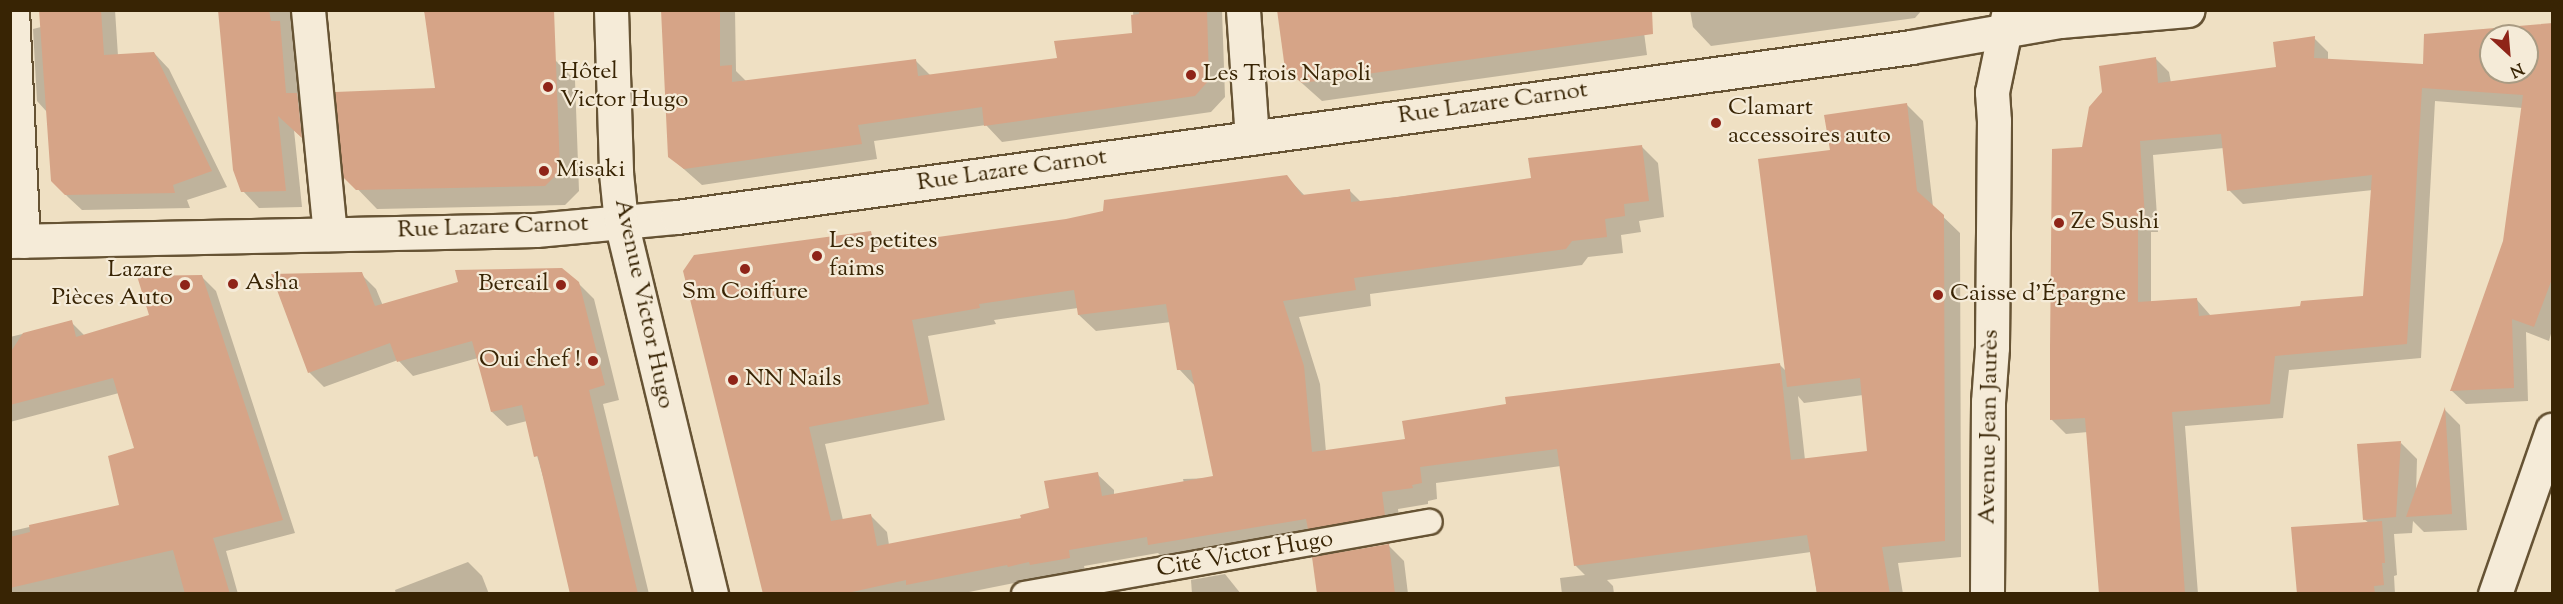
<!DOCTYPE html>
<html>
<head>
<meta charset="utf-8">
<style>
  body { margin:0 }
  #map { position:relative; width:2563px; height:604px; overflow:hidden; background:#efe0c3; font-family:"Sorts Mill Goudy",serif }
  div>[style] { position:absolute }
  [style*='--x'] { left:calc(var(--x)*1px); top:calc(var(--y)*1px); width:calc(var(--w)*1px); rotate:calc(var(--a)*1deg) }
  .shadow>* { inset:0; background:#0003 }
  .building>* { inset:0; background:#d6a487 }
  .roads { filter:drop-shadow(2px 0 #665334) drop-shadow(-2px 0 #665334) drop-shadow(0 2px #665334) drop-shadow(0 -2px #665334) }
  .service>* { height:24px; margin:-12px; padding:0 12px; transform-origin:12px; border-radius:12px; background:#f5ebd8 }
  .minor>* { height:33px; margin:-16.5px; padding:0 16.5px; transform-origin:16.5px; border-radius:16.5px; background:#f5ebd8 }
  .tertiary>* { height:33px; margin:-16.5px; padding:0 16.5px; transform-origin:16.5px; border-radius:16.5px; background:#f5ebd8 }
  .dots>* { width:16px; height:16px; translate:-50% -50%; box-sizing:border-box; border:3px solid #f5ebd8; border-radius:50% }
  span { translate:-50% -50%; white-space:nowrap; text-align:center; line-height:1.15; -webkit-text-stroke:4.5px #f5ebd8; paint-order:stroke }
  .poi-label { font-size:24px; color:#382404 }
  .left { translate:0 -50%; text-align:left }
  .right { translate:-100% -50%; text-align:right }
  .street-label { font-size:24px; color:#382404 }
  .frame { position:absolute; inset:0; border:12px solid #382404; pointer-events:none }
  .north { position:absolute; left:2479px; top:24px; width:60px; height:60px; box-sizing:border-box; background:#f5ebd8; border:2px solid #a99b83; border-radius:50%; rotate:154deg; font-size:16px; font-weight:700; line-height:24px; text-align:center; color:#382404 }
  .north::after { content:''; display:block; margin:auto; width:21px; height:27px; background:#8f2418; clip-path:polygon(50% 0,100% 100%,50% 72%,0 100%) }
</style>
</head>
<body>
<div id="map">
  <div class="shadow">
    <i style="clip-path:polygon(40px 10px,115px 10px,118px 56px,154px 53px,169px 69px,227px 187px,187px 200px,190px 208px,82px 210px,68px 197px,52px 181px,47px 112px,37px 101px,33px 29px,41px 27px)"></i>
    <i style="clip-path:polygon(220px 10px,293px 10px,317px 152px,294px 130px,302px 207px,259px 208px,243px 191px)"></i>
    <i style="clip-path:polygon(422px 10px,537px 10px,555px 60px,575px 80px,579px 191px,565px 205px,377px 209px,345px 176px,437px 90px,426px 14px)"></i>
    <i style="clip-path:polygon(663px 10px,735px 10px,736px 71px,747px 82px,916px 61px,931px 76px,1059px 59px,1134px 35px,1133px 10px,1222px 10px,1225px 97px,1211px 112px,1002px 142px,986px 125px,874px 141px,877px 159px,702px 185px,669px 156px)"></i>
    <i style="clip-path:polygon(1641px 10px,1647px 55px,1322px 101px,1286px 69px)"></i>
    <i style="clip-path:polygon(1690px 10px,1922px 10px,1915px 18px,1711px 46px,1693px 27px)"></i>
    <i style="clip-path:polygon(evenodd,2552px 26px,2552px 330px,2549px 341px,2526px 332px,2528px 401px,2466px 404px,2452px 391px,2504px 241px,2523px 108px,2435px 101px,2421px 358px,2289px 370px,2283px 418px,2185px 426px,2198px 594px,2101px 594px,2088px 432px,2066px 434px,2052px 420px,2083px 148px,2155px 58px,2169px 72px,2171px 83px,2277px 69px,2314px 38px,2328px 52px,2328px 61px,2424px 65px,2425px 35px,2552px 26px,2491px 36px,2527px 36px,2527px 72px,2491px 72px,2491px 36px,2552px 26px,2224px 148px,2229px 190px,2243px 204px,2373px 190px,2365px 298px,2302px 308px,2211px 316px,2197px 300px,2151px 303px,2151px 232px,2158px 232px,2153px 155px,2224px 148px)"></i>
    <i style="clip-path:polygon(evenodd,1906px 104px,1923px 121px,1933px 207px,1960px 233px,1961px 530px,1961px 557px,1898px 563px,1903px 594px,1817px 594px,1811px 552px,1607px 580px,1613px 586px,1614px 594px,1562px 594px,1560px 578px,1585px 575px,1575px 565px,1561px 466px,1436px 483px,1437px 499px,1428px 501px,1428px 504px,1398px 509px,1401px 532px,1166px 561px,1158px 553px,1084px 566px,1086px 574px,1024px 581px,959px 594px,764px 594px,684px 271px,870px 233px,884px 246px,1066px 220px,1287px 177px,1305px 196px,1349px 190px,1361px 202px,1532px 179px,1641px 146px,1658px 163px,1664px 217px,1639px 221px,1641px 232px,1621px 235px,1623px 253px,1588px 257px,1582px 265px,1370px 294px,1371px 306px,1299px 317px,1320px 384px,1326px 452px,1407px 440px,1780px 365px,1786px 371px,1832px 151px,1906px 104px,1078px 308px,1079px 315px,1096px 331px,1171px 322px,1179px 369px,1196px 387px,1215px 478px,1183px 479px,1184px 483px,1114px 495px,1114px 490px,1097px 474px,1050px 510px,1022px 519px,889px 545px,887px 532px,870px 515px,843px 520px,825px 444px,945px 420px,928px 336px,996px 324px,994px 320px,1078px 308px,1906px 104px,1863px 395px,1869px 452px,1805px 460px,1798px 396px,1804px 403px,1863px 395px)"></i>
    <i style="clip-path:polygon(361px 274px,376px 289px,383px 306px,578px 283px,594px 299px,619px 400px,603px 404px,649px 594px,577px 594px,527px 421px,507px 426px,492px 412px,478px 358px,413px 376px,398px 360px,324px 387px,309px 372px)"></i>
    <i style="clip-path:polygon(202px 277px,216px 291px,295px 533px,226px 551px,238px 594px,10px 594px,10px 525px,12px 531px,120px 506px,136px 449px,119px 393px,10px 422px,10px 337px,71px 322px,85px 336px,151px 316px)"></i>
    <i style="clip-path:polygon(2445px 410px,2460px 425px,2467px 530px,2424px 532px,2413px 521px,2412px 533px,2394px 534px,2397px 575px,2394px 576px,2395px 594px,2300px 594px,2369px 523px,2364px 519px,2401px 443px,2417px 459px,2416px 494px)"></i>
    <i style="clip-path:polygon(1388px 545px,1404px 561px,1408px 594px,1313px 594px,1318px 593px)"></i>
    <i style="clip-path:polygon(468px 562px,482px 576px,489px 594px,396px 594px,395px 590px)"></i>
    <i style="clip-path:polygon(1225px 574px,1241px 594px,1192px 594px,1191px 580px)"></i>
  </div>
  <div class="building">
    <i style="clip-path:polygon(39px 10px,101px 10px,104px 55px,154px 52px,212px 171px,173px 185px,175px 193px,65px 195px,51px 181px)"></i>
    <i style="clip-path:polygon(218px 10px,269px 10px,271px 21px,280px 21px,286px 93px,297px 93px,302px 138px,278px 116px,286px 191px,241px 192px,233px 170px)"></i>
    <i style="clip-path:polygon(424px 10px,554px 10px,560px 171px,545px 186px,356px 190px,343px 177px,335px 92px,435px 88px)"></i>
    <i style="clip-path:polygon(661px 10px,720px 10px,720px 66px,732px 65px,732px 82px,916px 59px,918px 76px,1057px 58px,1054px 41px,1132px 33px,1131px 15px,1139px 14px,1139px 10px,1207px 10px,1209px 80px,1195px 96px,984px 126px,982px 107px,858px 125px,862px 144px,684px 169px,668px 157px)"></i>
    <i style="clip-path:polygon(1277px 10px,1652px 10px,1653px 34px,1302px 83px,1285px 69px)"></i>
    <i style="clip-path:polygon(evenodd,2553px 23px,2553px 276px,2534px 327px,2512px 319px,2514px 388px,2450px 391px,2503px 241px,2523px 95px,2422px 88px,2407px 344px,2275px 356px,2270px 404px,2172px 412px,2185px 594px,2099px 594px,2085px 418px,2050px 420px,2050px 348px,2052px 149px,2082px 147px,2089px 107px,2102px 92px,2099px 66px,2156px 57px,2158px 83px,2276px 67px,2273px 42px,2315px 36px,2314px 58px,2423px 64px,2424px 34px,2553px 23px,2491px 36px,2527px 36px,2527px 72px,2491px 72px,2491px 36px,2553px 23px,2221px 134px,2227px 191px,2372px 175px,2363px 296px,2301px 301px,2300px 306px,2199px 316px,2197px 298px,2138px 302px,2138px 218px,2145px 218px,2140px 141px,2221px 134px)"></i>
    <i style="clip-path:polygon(evenodd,1907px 103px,1917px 191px,1944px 215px,1945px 541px,1882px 547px,1890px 594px,1817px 594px,1807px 535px,1574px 566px,1557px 449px,1420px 467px,1422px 483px,1412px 485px,1413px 488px,1382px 492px,1385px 516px,1308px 529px,1306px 519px,1148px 545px,1147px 537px,1069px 550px,1070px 558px,1030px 565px,1029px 562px,1008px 567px,1007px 565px,906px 585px,906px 580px,843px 594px,763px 594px,683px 271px,694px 255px,871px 231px,874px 246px,1066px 219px,1103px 211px,1104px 200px,1287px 175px,1302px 195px,1350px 189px,1351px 202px,1397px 197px,1531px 178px,1528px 158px,1642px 145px,1649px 201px,1624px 204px,1625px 216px,1605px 219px,1607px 237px,1572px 241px,1566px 249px,1354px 278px,1356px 290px,1283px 301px,1304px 366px,1312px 452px,1405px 439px,1402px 421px,1506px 404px,1505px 397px,1780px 363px,1791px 460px,1867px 451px,1860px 378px,1787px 387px,1758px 159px,1830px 150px,1824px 115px,1907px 103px,1074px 290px,1078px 315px,1166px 304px,1177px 370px,1191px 370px,1213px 476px,1102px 496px,1098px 472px,1044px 481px,1049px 508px,1020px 515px,1021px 518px,877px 546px,871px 514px,831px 521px,809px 427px,929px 404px,912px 320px,980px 308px,979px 304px,1074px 290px)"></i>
    <i style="clip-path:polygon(562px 268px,579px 282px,605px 385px,589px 390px,638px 594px,570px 594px,538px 456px,534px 457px,522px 405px,491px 412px,472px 341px,397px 362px,390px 343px,308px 373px,271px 274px,362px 272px,375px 306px,458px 282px,455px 270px)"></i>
    <i style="clip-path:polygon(202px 275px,283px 520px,213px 538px,230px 594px,185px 594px,173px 550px,10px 588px,10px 537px,30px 532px,29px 525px,119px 505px,108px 456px,134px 448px,113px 378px,10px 405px,10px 353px,23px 333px,72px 320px,76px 337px,149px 315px,137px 276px)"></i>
    <i style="clip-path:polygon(2445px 407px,2452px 514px,2406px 517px)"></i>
    <i style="clip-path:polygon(2401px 441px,2396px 517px,2363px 520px,2357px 444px)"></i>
    <i style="clip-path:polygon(2382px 521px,2385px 563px,2382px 563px,2384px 585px,2374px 586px,2375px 594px,2297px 594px,2291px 527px)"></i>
    <i style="clip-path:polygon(1389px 544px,1395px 594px,1317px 594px,1312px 557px)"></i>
  </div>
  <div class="roads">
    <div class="service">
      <i style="--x:1024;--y:594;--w:412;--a:-10.1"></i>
    </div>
    <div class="minor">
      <i style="--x:12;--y:10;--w:231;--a:87.3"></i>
      <i style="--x:308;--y:10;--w:225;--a:84.4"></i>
      <i style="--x:1243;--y:10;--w:128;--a:86"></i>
      <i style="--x:10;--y:241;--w:526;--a:-1.2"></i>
      <i style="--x:536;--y:230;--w:142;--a:-5.3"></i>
      <i style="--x:677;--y:217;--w:1246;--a:-7.84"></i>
      <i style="--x:1911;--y:47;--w:151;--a:-9.9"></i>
      <i style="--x:2060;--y:21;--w:128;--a:-4.9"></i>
      <i style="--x:2495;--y:594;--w:174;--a:-70.8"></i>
    </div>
    <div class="tertiary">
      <i style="--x:611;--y:10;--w:163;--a:88.2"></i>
      <i style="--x:616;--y:173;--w:49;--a:84.2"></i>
      <i style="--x:621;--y:222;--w:383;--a:76.4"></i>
      <i style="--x:1987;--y:594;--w:192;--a:-89.7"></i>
      <i style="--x:1988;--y:402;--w:55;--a:-85.8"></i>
      <i style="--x:1992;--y:347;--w:226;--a:-89.5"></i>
      <i style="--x:1994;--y:121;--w:29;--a:-94"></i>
      <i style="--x:1992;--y:92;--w:84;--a:-78.3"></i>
    </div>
  </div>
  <div class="dots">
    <i style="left:1191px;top:75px;background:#8f2418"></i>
    <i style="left:548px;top:87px;background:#8f2418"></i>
    <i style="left:1716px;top:123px;background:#8f2418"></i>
    <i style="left:544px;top:171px;background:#8f2418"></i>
    <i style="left:2059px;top:223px;background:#8f2418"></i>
    <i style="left:817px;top:256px;background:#8f2418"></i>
    <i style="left:745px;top:269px;background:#8f2418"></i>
    <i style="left:233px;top:284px;background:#8f2418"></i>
    <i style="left:185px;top:285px;background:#8f2418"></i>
    <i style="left:561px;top:285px;background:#8f2418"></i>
    <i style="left:1938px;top:295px;background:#8f2418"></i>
    <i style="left:593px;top:361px;background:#8f2418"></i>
    <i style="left:733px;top:380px;background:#8f2418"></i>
  </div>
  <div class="poi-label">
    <span class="left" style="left:560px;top:87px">Hôtel<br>Victor Hugo</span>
    <span class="left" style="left:1203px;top:75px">Les Trois Napoli</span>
    <span class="left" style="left:1728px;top:123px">Clamart<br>accessoires auto</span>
    <span class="left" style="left:556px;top:171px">Misaki</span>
    <span class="left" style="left:2071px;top:223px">Ze Sushi</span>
    <span class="left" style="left:829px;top:256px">Les petites<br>faims</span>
    <span class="right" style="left:173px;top:285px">Lazare<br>Pièces Auto</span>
    <span class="left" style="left:245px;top:284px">Asha</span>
    <span class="right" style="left:549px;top:285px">Bercail</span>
    <span style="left:745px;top:293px">Sm Coiffure</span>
    <span class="left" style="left:1950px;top:295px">Caisse d'Épargne</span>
    <span class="right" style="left:581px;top:361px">Oui chef !</span>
    <span class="left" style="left:745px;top:380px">NN Nails</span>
  </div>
  <div class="street-label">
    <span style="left:1493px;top:104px;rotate:-8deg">Rue Lazare Carnot</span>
    <span style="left:1012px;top:171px;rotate:-8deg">Rue Lazare Carnot</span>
    <span style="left:493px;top:228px;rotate:-2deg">Rue Lazare Carnot</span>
    <span style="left:643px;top:304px;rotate:78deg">Avenue Victor Hugo</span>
    <span style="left:1990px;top:427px;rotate:-89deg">Avenue Jean Jaurès</span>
    <span style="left:1245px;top:555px;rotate:-10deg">Cité Victor Hugo</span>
  </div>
  <div class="frame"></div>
  <div class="north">N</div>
</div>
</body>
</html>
